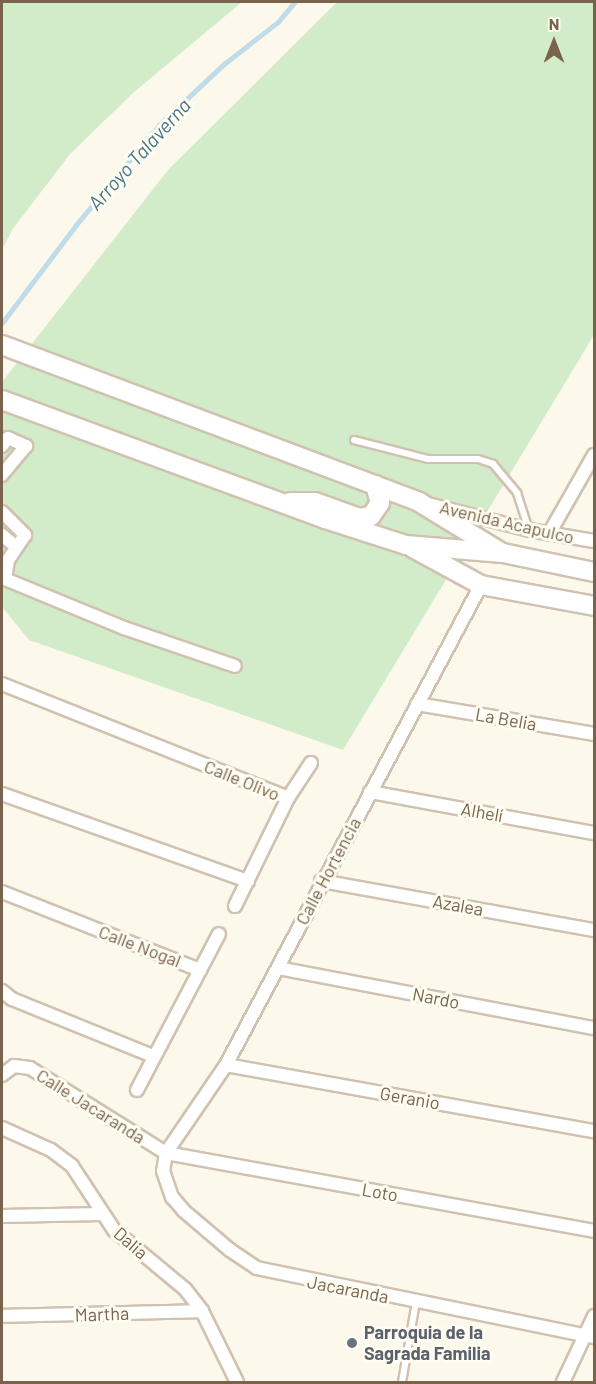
<!DOCTYPE html>
<html>
<head>
<meta charset="utf-8">
<style>
  body { margin:0 }
  #map { position:relative; width:596px; height:1384px; overflow:hidden; background:#fdf8ec; font-family:Barlow,sans-serif }
  div>[style] { position:absolute }
  [style*='--x'] { left:calc(var(--x)*1px); top:calc(var(--y)*1px); width:calc(var(--w)*1px); rotate:calc(var(--a)*1deg) }
  .green>* { inset:0; background:#d2ecc9 }
  .stream>* { height:4.5px; margin:-2.25px; padding:0 2.25px; transform-origin:2.25px; border-radius:2.25px; background:#bfdce8 }
  .roads { filter:drop-shadow(2px 0 #d0c2b0) drop-shadow(-2px 0 #d0c2b0) drop-shadow(0 2px #d0c2b0) drop-shadow(0 -2px #d0c2b0) }
  .lane>* { height:6px; margin:-3px; padding:0 3px; transform-origin:3px; border-radius:3px; background:#fff }
  .street>* { height:12px; margin:-6px; padding:0 6px; transform-origin:6px; border-radius:6px; background:#fff }
  .secondary>* { height:18px; margin:-9px; padding:0 9px; transform-origin:9px; border-radius:9px; background:#fff }
  .dots>* { width:16px; height:16px; translate:-50% -50%; box-sizing:border-box; border:3px solid #fffcf2; border-radius:50% }
  span { translate:-50% -50%; white-space:nowrap; text-align:center; line-height:1.15; -webkit-text-stroke:6px #fffcf2; paint-order:stroke }
  .street-label { font-size:18px; color:#79634d }
  .worship-label { font-size:18px; color:#5b616d; font-weight:700 }
  .left { translate:0 -50%; text-align:left }
  .water-label { font-size:20px; color:#46778c; font-style:italic }
  .frame { position:absolute; inset:0; border:3px solid #79634d; pointer-events:none }
  .north { position:absolute; left:524px; top:12px; width:60px; height:60px; -webkit-text-stroke:4px #fffcf2; paint-order:stroke; rotate:0deg; font-size:16px; font-weight:700; line-height:24px; text-align:center; color:#79634d }
  .north::after { content:''; display:block; margin:auto; width:21px; height:27px; background:#79634d; clip-path:polygon(50% 0,100% 100%,50% 72%,0 100%) }
</style>
</head>
<body>
<div id="map">
  <div class="green">
    <i style="clip-path:polygon(2px 2px,242px 2px,133px 93px,70px 154px,12px 230px,2px 250px)"></i>
    <i style="clip-path:polygon(337px 2px,594px 2px,594px 335px,343px 750px,29px 640px,2px 607px,2px 382px,168px 170px)"></i>
  </div>
  <div class="stream">
    <i style="--x:2;--y:323;--w:123;--a:-52.9"></i>
    <i style="--x:76;--y:225;--w:130;--a:-50.3"></i>
    <i style="--x:159;--y:125;--w:89;--a:-43.2"></i>
    <i style="--x:224;--y:64;--w:68;--a:-37.9"></i>
    <i style="--x:278;--y:22;--w:26;--a:-50"></i>
  </div>
  <div class="roads">
    <div class="lane">
      <i style="--x:354;--y:440;--w:76;--a:14.4"></i>
      <i style="--x:428;--y:459;--w:50;--a:0"></i>
      <i style="--x:478;--y:459;--w:16;--a:18"></i>
      <i style="--x:493;--y:464;--w:38;--a:50"></i>
      <i style="--x:517;--y:493;--w:39;--a:72"></i>
      <i style="--x:402;--y:1382;--w:81;--a:-80.1"></i>
    </div>
    <div class="street">
      <i style="--x:2;--y:446;--w:10;--a:-53"></i>
      <i style="--x:8;--y:438;--w:20;--a:24"></i>
      <i style="--x:26;--y:446;--w:38;--a:130"></i>
      <i style="--x:432;--y:505;--w:100;--a:14.5"></i>
      <i style="--x:529;--y:530;--w:66;--a:9.6"></i>
      <i style="--x:2;--y:512;--w:33;--a:45"></i>
      <i style="--x:25;--y:535;--w:30;--a:124"></i>
      <i style="--x:8;--y:560;--w:19;--a:99"></i>
      <i style="--x:5;--y:579;--w:129;--a:22.4"></i>
      <i style="--x:124;--y:628;--w:117;--a:18.9"></i>
      <i style="--x:550;--y:532;--w:89;--a:-60.3"></i>
      <i style="--x:2;--y:535;--w:17;--a:40"></i>
      <i style="--x:481;--y:585;--w:544;--a:117.98"></i>
      <i style="--x:226;--y:1065;--w:107;--a:124.3"></i>
      <i style="--x:166;--y:1153;--w:18;--a:99"></i>
      <i style="--x:163;--y:1171;--w:28;--a:71"></i>
      <i style="--x:172;--y:1197;--w:18;--a:49"></i>
      <i style="--x:184;--y:1211;--w:60;--a:40.3"></i>
      <i style="--x:230;--y:1250;--w:32;--a:34"></i>
      <i style="--x:257;--y:1268;--w:344;--a:11.6"></i>
      <i style="--x:2;--y:684;--w:308;--a:21.7"></i>
      <i style="--x:417;--y:704;--w:180;--a:9.6"></i>
      <i style="--x:370;--y:792;--w:228;--a:10.4"></i>
      <i style="--x:2;--y:794;--w:261;--a:19.5"></i>
      <i style="--x:321;--y:881;--w:277;--a:10.2"></i>
      <i style="--x:2;--y:892;--w:213;--a:21.5"></i>
      <i style="--x:235;--y:906;--w:120;--a:-63.9"></i>
      <i style="--x:288;--y:798;--w:42;--a:-56.7"></i>
      <i style="--x:278;--y:968;--w:322;--a:10.8"></i>
      <i style="--x:2;--y:991;--w:13;--a:39"></i>
      <i style="--x:12;--y:999;--w:152;--a:22"></i>
      <i style="--x:226;--y:1065;--w:374;--a:10.2"></i>
      <i style="--x:2;--y:1075;--w:15;--a:-37"></i>
      <i style="--x:14;--y:1066;--w:16;--a:7"></i>
      <i style="--x:30;--y:1068;--w:160;--a:32"></i>
      <i style="--x:166;--y:1153;--w:435;--a:10.3"></i>
      <i style="--x:137;--y:1090;--w:176;--a:-62.3"></i>
      <i style="--x:2;--y:1128;--w:54;--a:24.2"></i>
      <i style="--x:51;--y:1150;--w:26;--a:37"></i>
      <i style="--x:72;--y:1166;--w:77;--a:56.7"></i>
      <i style="--x:114;--y:1230;--w:92;--a:39.7"></i>
      <i style="--x:185;--y:1289;--w:28;--a:52"></i>
      <i style="--x:202;--y:1311;--w:79;--a:63.8"></i>
      <i style="--x:2;--y:1216;--w:99;--a:-1.2"></i>
      <i style="--x:2;--y:1316;--w:200;--a:-1.4"></i>
      <i style="--x:563;--y:1382;--w:73;--a:-64.8"></i>
    </div>
    <div class="secondary">
      <i style="--x:2;--y:345;--w:446;--a:20.6"></i>
      <i style="--x:419;--y:502;--w:94;--a:31.5"></i>
      <i style="--x:2;--y:400;--w:344;--a:20.2"></i>
      <i style="--x:325;--y:519;--w:85;--a:17.8"></i>
      <i style="--x:406;--y:545;--w:97;--a:4.7"></i>
      <i style="--x:503;--y:553;--w:93;--a:11.8"></i>
      <i style="--x:290;--y:502;--w:25;--a:0"></i>
      <i style="--x:315;--y:502;--w:47;--a:20"></i>
      <i style="--x:359;--y:518;--w:12;--a:-9"></i>
      <i style="--x:371;--y:516;--w:16;--a:-55"></i>
      <i style="--x:380;--y:503;--w:19;--a:-106"></i>
      <i style="--x:413;--y:548;--w:77;--a:28.6"></i>
      <i style="--x:481;--y:585;--w:115;--a:10.5"></i>
    </div>
  </div>
  <div class="dots">
    <i style="left:352px;top:1343px;background:#6b7280"></i>
  </div>
  <div class="street-label">
    <span style="left:507px;top:522px;rotate:13deg">Avenida Acapulco</span>
    <span style="left:506px;top:719px;rotate:10deg">La Belia</span>
    <span style="left:242px;top:780px;rotate:22deg">Calle Olivo</span>
    <span style="left:482px;top:812px;rotate:10deg">Alhelí</span>
    <span style="left:328px;top:871px;rotate:-62deg">Calle Hortencia</span>
    <span style="left:458px;top:905px;rotate:10deg">Azalea</span>
    <span style="left:140px;top:946px;rotate:21deg">Calle Nogal</span>
    <span style="left:436px;top:998px;rotate:11deg">Nardo</span>
    <span style="left:410px;top:1098px;rotate:10deg">Geranio</span>
    <span style="left:91px;top:1106px;rotate:32deg">Calle Jacaranda</span>
    <span style="left:380px;top:1192px;rotate:10deg">Loto</span>
    <span style="left:131px;top:1243px;rotate:41deg">Dalia</span>
    <span style="left:348px;top:1289px;rotate:11deg">Jacaranda</span>
    <span style="left:102px;top:1314px;rotate:-2deg">Martha</span>
  </div>
  <div class="worship-label">
    <span class="left" style="left:364px;top:1343px">Parroquia de la<br>Sagrada Familia</span>
  </div>
  <div class="water-label">
    <span style="left:139px;top:154px;rotate:-48deg">Arroyo Talaverna</span>
  </div>
  <div class="frame"></div>
  <div class="north">N</div>
</div>
</body>
</html>
